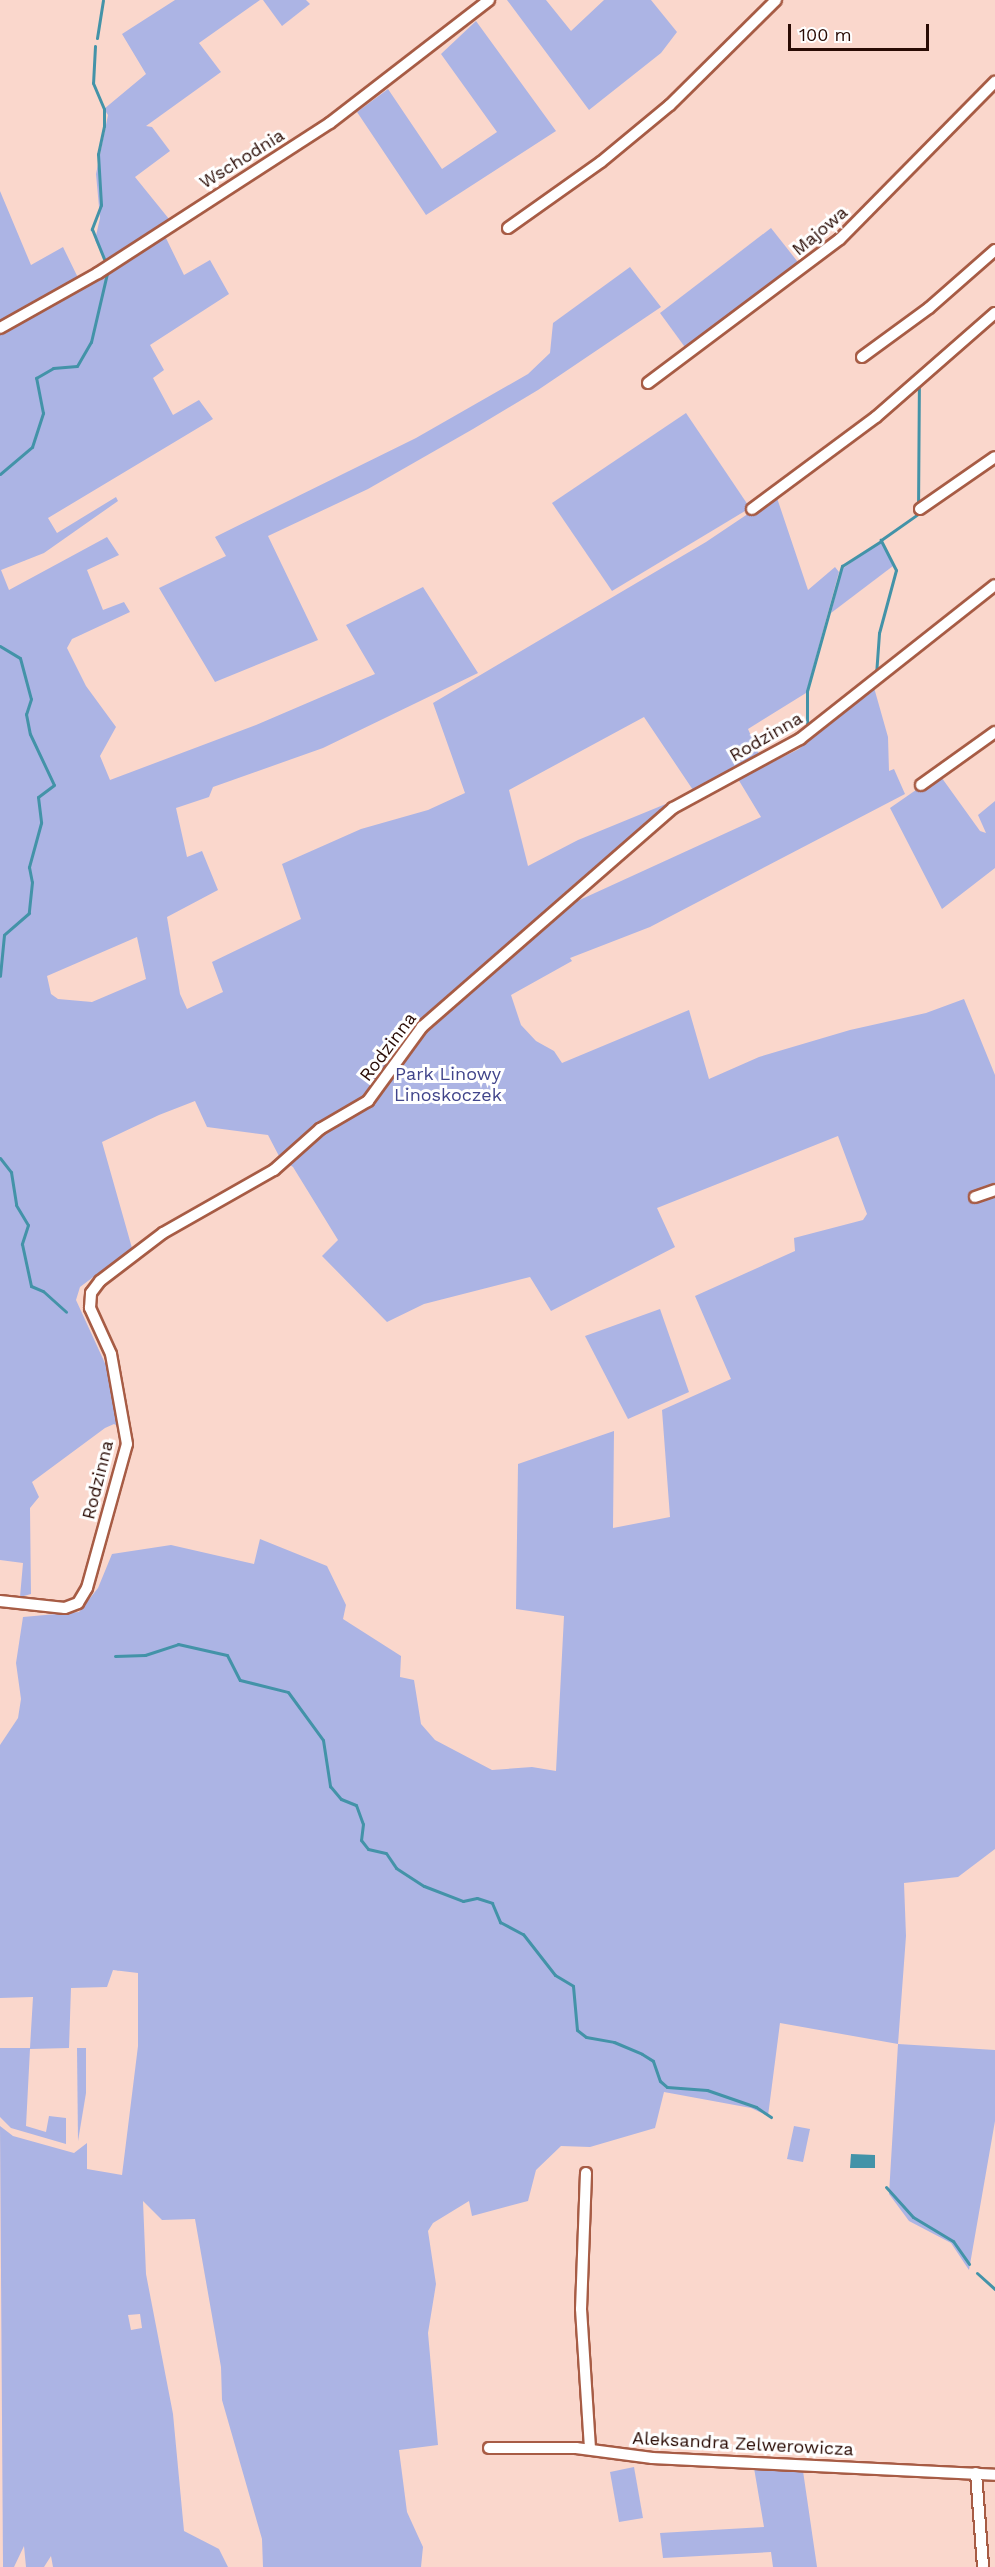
<!DOCTYPE html>
<html>
<head>
<meta charset="utf-8">
<style>
  body { margin:0 }
  #map { position:relative; width:995px; height:2567px; overflow:hidden; background:#fad7cc; font-family:"Work Sans",sans-serif }
  div>[style] { position:absolute }
  [style*='--x'] { left:calc(var(--x)*1px); top:calc(var(--y)*1px); width:calc(var(--w)*1px); rotate:calc(var(--a)*1deg) }
  .green>* { inset:0; background:#acb4e4 }
  .water>* { inset:0; background:#4393a8 }
  .stream>* { height:3px; margin:-1.5px; padding:0 1.5px; transform-origin:1.5px; border-radius:1.5px; background:#4393a8 }
  .roads { filter:drop-shadow(2px 0 #a75c45) drop-shadow(-2px 0 #a75c45) drop-shadow(0 2px #a75c45) drop-shadow(0 -2px #a75c45) }
  .minor>* { height:10px; margin:-5px; padding:0 5px; transform-origin:5px; border-radius:5px; background:#fff }
  span { translate:-50% -50%; white-space:nowrap; text-align:center; line-height:1.15; -webkit-text-stroke:6px #fff; paint-order:stroke }
  .street-label { font-size:18px; color:#290b04 }
  .park-label { font-size:18px; color:#40448a }
  .scale { position:absolute; left:788px; top:24px; width:141px; height:27px; box-sizing:border-box; border:3px solid #290b04; border-top:0; padding-left:8px; font-size:18px; line-height:21px; white-space:nowrap; color:#290b04; -webkit-text-stroke:4px #fff; paint-order:stroke }
</style>
</head>
<body>
<div id="map">
  <div class="green">
    <i style="clip-path:polygon(175px 0,260px 0,199px 43px,221px 72px,146px 126px,152px 127px,170px 151px,135px 177px,169px 219px,106px 263px,95px 240px,100px 218px,96px 174px,108px 115px,104px 109px,146px 74px,122px 34px)"></i>
    <i style="clip-path:polygon(263px 0,306px 0,310px 4px,282px 26px)"></i>
    <i style="clip-path:polygon(507px 0,546px 0,571px 31px,604px 0,651px 0,677px 32px,661px 53px,589px 110px)"></i>
    <i style="clip-path:polygon(476px 21px,556px 131px,426px 215px,357px 112px,388px 89px,442px 169px,497px 132px,441px 54px)"></i>
    <i style="clip-path:polygon(evenodd,0 191px,31px 265px,63px 247px,83px 288px,164px 234px,184px 275px,210px 260px,229px 294px,150px 345px,164px 370px,153px 378px,173px 415px,199px 400px,213px 419px,48px 518px,57px 533px,116px 497px,118px 501px,44px 553px,1px 570px,9px 590px,107px 537px,119px 555px,87px 570px,103px 610px,124px 602px,130px 612px,72px 639px,67px 648px,86px 686px,116px 727px,100px 756px,110px 780px,256px 725px,375px 674px,346px 625px,423px 587px,478px 673px,323px 748px,213px 787px,209px 797px,176px 808px,187px 857px,202px 851px,218px 890px,167px 917px,180px 994px,187px 1009px,223px 992px,212px 962px,301px 919px,282px 864px,361px 829px,428px 810px,465px 793px,433px 703px,706px 542px,776px 495px,808px 590px,835px 567px,839px 572px,806px 693px,748px 729px,760px 756px,693px 790px,644px 717px,509px 790px,528px 866px,578px 840px,673px 801px,493px 967px,573px 903px,761px 817px,738px 779px,799px 749px,873px 684px,888px 737px,889px 771px,894px 769px,905px 794px,650px 927px,570px 958px,572px 961px,511px 995px,521px 1025px,536px 1041px,554px 1051px,562px 1063px,689px 1010px,709px 1079px,759px 1057px,850px 1030px,926px 1013px,964px 999px,995px 1075px,995px 1849px,958px 1877px,904px 1883px,906px 1936px,898px 2044px,995px 2050px,995px 2121px,969px 2270px,951px 2243px,909px 2221px,889px 2194px,898px 2044px,780px 2023px,768px 2116px,751px 2108px,664px 2092px,655px 2128px,590px 2147px,561px 2146px,536px 2170px,528px 2201px,472px 2216px,469px 2201px,433px 2223px,428px 2231px,436px 2284px,428px 2333px,438px 2445px,399px 2450px,407px 2512px,423px 2547px,421px 2567px,263px 2567px,262px 2539px,222px 2400px,221px 2367px,195px 2219px,162px 2220px,143px 2201px,146px 2274px,173px 2414px,184px 2531px,219px 2549px,228px 2567px,53px 2567px,51px 2556px,44px 2567px,26px 2567px,24px 2546px,14px 2567px,3px 2567px,0 2126px,13px 2136px,74px 2153px,87px 2143px,87px 2169px,122px 2175px,138px 2046px,138px 1973px,113px 1970px,107px 1987px,71px 1988px,69px 2048px,30px 2049px,26px 2126px,46px 2132px,49px 2116px,66px 2118px,66px 2144px,11px 2128px,0 2117px,0 2048px,30px 2048px,33px 1997px,0 1998px,0 1745px,18px 1718px,21px 1699px,16px 1663px,23px 1617px,79px 1612px,98px 1588px,112px 1554px,171px 1545px,254px 1564px,260px 1539px,327px 1566px,346px 1605px,343px 1619px,401px 1656px,400px 1677px,414px 1680px,421px 1724px,435px 1740px,492px 1770px,532px 1767px,556px 1771px,564px 1616px,516px 1609px,518px 1464px,614px 1431px,613px 1528px,670px 1517px,662px 1410px,731px 1379px,695px 1296px,795px 1251px,794px 1238px,863px 1220px,867px 1214px,838px 1136px,657px 1208px,675px 1247px,551px 1311px,530px 1277px,424px 1304px,387px 1322px,322px 1256px,338px 1240px,293px 1167px,280px 1158px,268px 1135px,207px 1127px,195px 1101px,159px 1115px,102px 1142px,132px 1248px,80px 1287px,76px 1300px,115px 1385px,119px 1427px,114px 1424px,105px 1428px,32px 1482px,39px 1497px,30px 1508px,31px 1594px,20px 1597px,23px 1563px,0 1560px,0 334px,44px 310px,41px 303px,0 325px,0 191px,137px 937px,146px 979px,92px 1002px,58px 999px,51px 994px,47px 976px,137px 937px,0 191px,140px 2314px,142px 2328px,131px 2330px,128px 2315px,140px 2314px)"></i>
    <i style="clip-path:polygon(771px 228px,801px 266px,687px 350px,660px 313px)"></i>
    <i style="clip-path:polygon(630px 267px,661px 307px,538px 390px,473px 429px,368px 489px,268px 536px,318px 640px,215px 682px,159px 588px,226px 556px,215px 537px,416px 438px,528px 374px,550px 353px,553px 323px)"></i>
    <i style="clip-path:polygon(686px 413px,750px 508px,612px 591px,552px 503px)"></i>
    <i style="clip-path:polygon(881px 541px,893px 566px,831px 613px,842px 569px)"></i>
    <i style="clip-path:polygon(939px 774px,980px 831px,986px 833px,978px 815px,995px 801px,995px 868px,942px 909px,890px 808px)"></i>
    <i style="clip-path:polygon(660px 1309px,689px 1392px,628px 1419px,585px 1336px)"></i>
    <i style="clip-path:polygon(77px 2048px,86px 2048px,86px 2093px,78px 2141px)"></i>
    <i style="clip-path:polygon(794px 2126px,810px 2129px,803px 2162px,787px 2159px)"></i>
    <i style="clip-path:polygon(634px 2467px,643px 2518px,619px 2522px,610px 2472px)"></i>
    <i style="clip-path:polygon(754px 2468px,803px 2471px,817px 2567px,773px 2567px,771px 2552px,663px 2558px,660px 2533px,764px 2527px)"></i>
  </div>
  <div class="water">
    <i style="clip-path:polygon(851px 2154px,875px 2155px,875px 2168px,850px 2168px)"></i>
  </div>
  <div class="stream">
    <i style="--x:97;--y:38;--w:38;--a:-81"></i>
    <i style="--x:95;--y:46;--w:37;--a:93"></i>
    <i style="--x:93;--y:83;--w:28;--a:67"></i>
    <i style="--x:104;--y:109;--w:17;--a:90"></i>
    <i style="--x:104;--y:126;--w:29;--a:102"></i>
    <i style="--x:98;--y:154;--w:51;--a:86.6"></i>
    <i style="--x:101;--y:205;--w:26;--a:111"></i>
    <i style="--x:92;--y:229;--w:32;--a:68"></i>
    <i style="--x:0;--y:474;--w:42;--a:-40.2"></i>
    <i style="--x:32;--y:447;--w:36;--a:-72"></i>
    <i style="--x:43;--y:413;--w:36;--a:-101"></i>
    <i style="--x:36;--y:378;--w:20;--a:-30"></i>
    <i style="--x:53;--y:368;--w:24;--a:-5"></i>
    <i style="--x:77;--y:366;--w:28;--a:-60"></i>
    <i style="--x:91;--y:342;--w:71;--a:-76.9"></i>
    <i style="--x:0;--y:646;--w:23;--a:31"></i>
    <i style="--x:20;--y:658;--w:42;--a:75"></i>
    <i style="--x:31;--y:699;--w:16;--a:108"></i>
    <i style="--x:26;--y:714;--w:20;--a:79"></i>
    <i style="--x:30;--y:734;--w:56;--a:64.8"></i>
    <i style="--x:54;--y:785;--w:20;--a:143"></i>
    <i style="--x:38;--y:797;--w:26;--a:83"></i>
    <i style="--x:41;--y:823;--w:46;--a:105.3"></i>
    <i style="--x:29;--y:867;--w:15;--a:79"></i>
    <i style="--x:32;--y:882;--w:31;--a:96"></i>
    <i style="--x:29;--y:913;--w:33;--a:139"></i>
    <i style="--x:4;--y:935;--w:41;--a:95.6"></i>
    <i style="--x:876;--y:675;--w:42;--a:-85.9"></i>
    <i style="--x:879;--y:633;--w:65;--a:-74.9"></i>
    <i style="--x:896;--y:570;--w:34;--a:-117"></i>
    <i style="--x:881;--y:540;--w:45;--a:-35.1"></i>
    <i style="--x:918;--y:514;--w:131;--a:-89.6"></i>
    <i style="--x:807;--y:723;--w:32;--a:-90"></i>
    <i style="--x:807;--y:691;--w:130;--a:-74.4"></i>
    <i style="--x:842;--y:566;--w:46;--a:-32.7"></i>
    <i style="--x:0;--y:1158;--w:18;--a:52"></i>
    <i style="--x:11;--y:1172;--w:33;--a:81"></i>
    <i style="--x:16;--y:1205;--w:23;--a:59"></i>
    <i style="--x:28;--y:1225;--w:20;--a:108"></i>
    <i style="--x:22;--y:1244;--w:43;--a:77.9"></i>
    <i style="--x:31;--y:1286;--w:13;--a:23"></i>
    <i style="--x:43;--y:1291;--w:31;--a:42"></i>
    <i style="--x:115;--y:1656;--w:30;--a:-2"></i>
    <i style="--x:145;--y:1655;--w:35;--a:-18"></i>
    <i style="--x:178;--y:1644;--w:50;--a:12.7"></i>
    <i style="--x:227;--y:1655;--w:28;--a:63"></i>
    <i style="--x:240;--y:1680;--w:49;--a:14"></i>
    <i style="--x:288;--y:1692;--w:59;--a:53.9"></i>
    <i style="--x:323;--y:1740;--w:47;--a:81.3"></i>
    <i style="--x:330;--y:1786;--w:17;--a:50"></i>
    <i style="--x:341;--y:1799;--w:16;--a:22"></i>
    <i style="--x:356;--y:1805;--w:20;--a:70"></i>
    <i style="--x:363;--y:1824;--w:16;--a:97"></i>
    <i style="--x:361;--y:1840;--w:11;--a:52"></i>
    <i style="--x:368;--y:1849;--w:18;--a:13"></i>
    <i style="--x:386;--y:1853;--w:18;--a:56"></i>
    <i style="--x:396;--y:1868;--w:33;--a:33"></i>
    <i style="--x:424;--y:1886;--w:42;--a:21"></i>
    <i style="--x:463;--y:1901;--w:14;--a:-12"></i>
    <i style="--x:477;--y:1898;--w:16;--a:18"></i>
    <i style="--x:492;--y:1903;--w:21;--a:67"></i>
    <i style="--x:500;--y:1922;--w:26;--a:28"></i>
    <i style="--x:523;--y:1934;--w:52;--a:52"></i>
    <i style="--x:555;--y:1975;--w:21;--a:31"></i>
    <i style="--x:573;--y:1986;--w:44;--a:84.8"></i>
    <i style="--x:577;--y:2030;--w:11;--a:38"></i>
    <i style="--x:586;--y:2037;--w:28;--a:10"></i>
    <i style="--x:614;--y:2042;--w:30;--a:23"></i>
    <i style="--x:642;--y:2054;--w:13;--a:32"></i>
    <i style="--x:653;--y:2061;--w:21;--a:71"></i>
    <i style="--x:660;--y:2081;--w:9;--a:41"></i>
    <i style="--x:667;--y:2087;--w:40;--a:4.3"></i>
    <i style="--x:707;--y:2090;--w:52;--a:19.1"></i>
    <i style="--x:756;--y:2107;--w:18;--a:34"></i>
    <i style="--x:886;--y:2187;--w:40;--a:48"></i>
    <i style="--x:913;--y:2217;--w:47;--a:31"></i>
    <i style="--x:953;--y:2241;--w:28;--a:55"></i>
    <i style="--x:977;--y:2273;--w:24;--a:42"></i>
  </div>
  <div class="roads">
    <div class="minor">
      <i style="--x:508;--y:228;--w:114;--a:-35.4"></i>
      <i style="--x:601;--y:162;--w:89;--a:-39.6"></i>
      <i style="--x:670;--y:105;--w:149;--a:-44.7"></i>
      <i style="--x:0;--y:328;--w:112;--a:-29.3"></i>
      <i style="--x:98;--y:273;--w:276;--a:-32.9"></i>
      <i style="--x:330;--y:123;--w:201;--a:-37.7"></i>
      <i style="--x:862;--y:357;--w:83;--a:-36.2"></i>
      <i style="--x:929;--y:308;--w:88;--a:-41.3"></i>
      <i style="--x:648;--y:383;--w:240;--a:-36.9"></i>
      <i style="--x:840;--y:239;--w:221;--a:-45.4"></i>
      <i style="--x:752;--y:509;--w:154;--a:-36.6"></i>
      <i style="--x:876;--y:417;--w:158;--a:-41.2"></i>
      <i style="--x:920;--y:509;--w:91;--a:-34.7"></i>
      <i style="--x:921;--y:785;--w:91;--a:-35.6"></i>
      <i style="--x:975;--y:1197;--w:21;--a:-19"></i>
      <i style="--x:0;--y:1601;--w:65;--a:6.1"></i>
      <i style="--x:65;--y:1608;--w:14;--a:-21"></i>
      <i style="--x:78;--y:1603;--w:17;--a:-59"></i>
      <i style="--x:87;--y:1588;--w:149;--a:-74.5"></i>
      <i style="--x:127;--y:1444;--w:91;--a:-100.1"></i>
      <i style="--x:111;--y:1354;--w:51;--a:-114.5"></i>
      <i style="--x:90;--y:1308;--w:15;--a:-86"></i>
      <i style="--x:91;--y:1293;--w:15;--a:-53"></i>
      <i style="--x:100;--y:1281;--w:79;--a:-37.3"></i>
      <i style="--x:163;--y:1233;--w:128;--a:-29.6"></i>
      <i style="--x:274;--y:1170;--w:62;--a:-41.7"></i>
      <i style="--x:320;--y:1129;--w:56;--a:-30.3"></i>
      <i style="--x:368;--y:1101;--w:92;--a:-53.9"></i>
      <i style="--x:422;--y:1027;--w:333;--a:-41.1"></i>
      <i style="--x:673;--y:808;--w:145;--a:-28.5"></i>
      <i style="--x:800;--y:739;--w:248;--a:-38.3"></i>
      <i style="--x:586;--y:2173;--w:136;--a:92.1"></i>
      <i style="--x:581;--y:2309;--w:140;--a:86.3"></i>
      <i style="--x:489;--y:2448;--w:87;--a:0"></i>
      <i style="--x:576;--y:2448;--w:77;--a:7.5"></i>
      <i style="--x:652;--y:2458;--w:343;--a:2.8"></i>
      <i style="--x:976;--y:2473;--w:94;--a:85.7"></i>
    </div>
  </div>
  <div class="street-label">
    <span style="left:242px;top:159px;rotate:-32deg">Wschodnia</span>
    <span style="left:820px;top:231px;rotate:-40deg">Majowa</span>
    <span style="left:766px;top:737px;rotate:-30deg">Rodzinna</span>
    <span style="left:388px;top:1047px;rotate:-53deg">Rodzinna</span>
    <span style="left:98px;top:1480px;rotate:-76deg">Rodzinna</span>
    <span style="left:743px;top:2444px;rotate:3deg">Aleksandra Zelwerowicza</span>
  </div>
  <div class="park-label">
    <span style="left:448px;top:1085px">Park Linowy<br>Linoskoczek</span>
  </div>
  <div class="scale">100 m</div>
</div>
</body>
</html>
